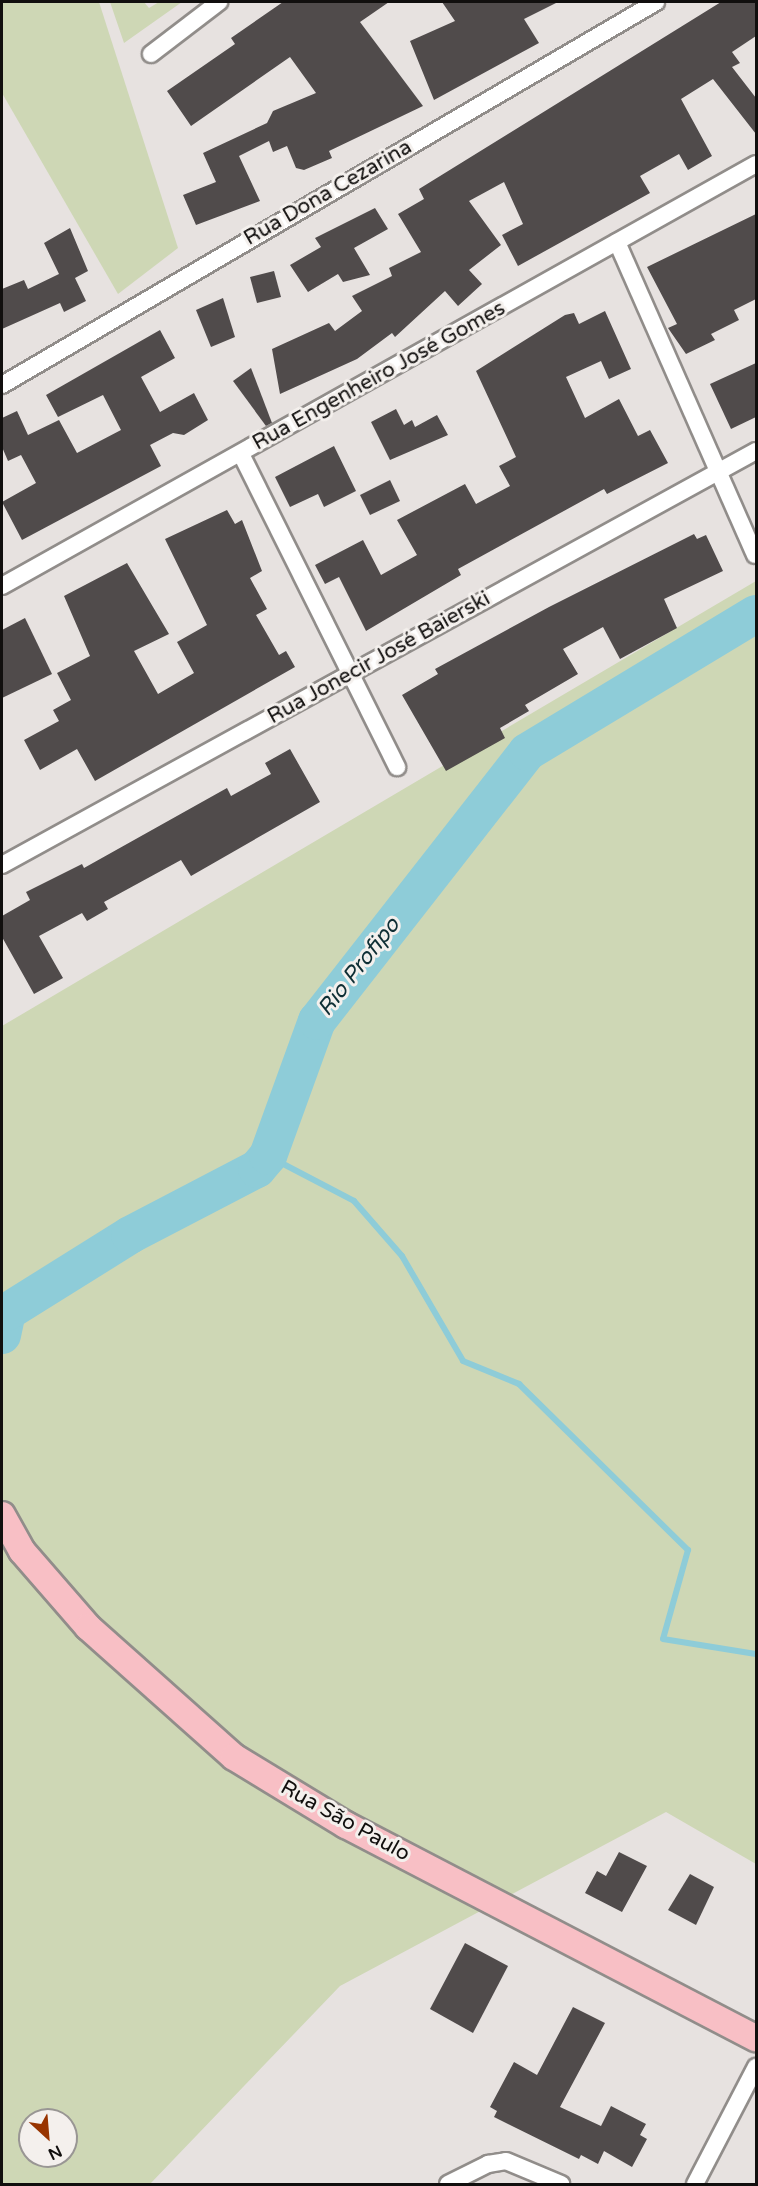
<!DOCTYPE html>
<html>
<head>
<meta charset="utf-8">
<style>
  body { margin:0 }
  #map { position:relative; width:758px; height:2186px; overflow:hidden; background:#e7e2e0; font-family:"Varela Round",sans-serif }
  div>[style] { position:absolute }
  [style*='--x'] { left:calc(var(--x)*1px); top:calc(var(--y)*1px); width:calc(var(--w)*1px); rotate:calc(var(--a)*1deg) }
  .green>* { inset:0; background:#ced7b5 }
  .stream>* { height:6px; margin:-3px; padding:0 3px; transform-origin:3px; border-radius:3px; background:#8eccd8 }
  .river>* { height:38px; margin:-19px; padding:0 19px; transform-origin:19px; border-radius:19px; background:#8eccd8 }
  .building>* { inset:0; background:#504b4b }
  .roads { filter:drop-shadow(2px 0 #918d8a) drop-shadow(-2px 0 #918d8a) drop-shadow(0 2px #918d8a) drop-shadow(0 -2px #918d8a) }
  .street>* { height:16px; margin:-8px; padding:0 8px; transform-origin:8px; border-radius:8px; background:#fff }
  .primary>* { height:26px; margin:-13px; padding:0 13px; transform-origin:13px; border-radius:13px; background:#f8bfc5 }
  span { translate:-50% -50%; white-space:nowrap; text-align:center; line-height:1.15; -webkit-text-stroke:6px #f4f0ed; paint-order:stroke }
  .street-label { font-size:21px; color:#110f0e }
  .water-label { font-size:22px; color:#0e2e34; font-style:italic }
  .frame { position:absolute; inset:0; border:3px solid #110f0e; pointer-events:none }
  .north { position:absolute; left:18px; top:2108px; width:60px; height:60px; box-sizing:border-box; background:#f4f0ed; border:2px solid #999694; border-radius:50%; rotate:154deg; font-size:16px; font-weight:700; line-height:24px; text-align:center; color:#110f0e }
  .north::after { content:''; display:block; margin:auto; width:21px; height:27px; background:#983400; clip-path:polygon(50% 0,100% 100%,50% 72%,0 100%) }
</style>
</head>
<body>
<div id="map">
  <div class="green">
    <i style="clip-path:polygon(2px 2px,99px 2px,178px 248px,118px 294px,2px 93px)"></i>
    <i style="clip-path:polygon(110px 2px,144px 2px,149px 8px,159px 2px,182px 2px,124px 43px)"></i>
    <i style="clip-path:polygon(evenodd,756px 581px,756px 1864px,666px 1812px,340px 1986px,150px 2184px,2px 2184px,2px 1026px,756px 581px,30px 2120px,66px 2120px,66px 2156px,30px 2156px,30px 2120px)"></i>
  </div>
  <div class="stream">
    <i style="--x:268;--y:1156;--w:97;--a:27.6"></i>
    <i style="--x:354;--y:1201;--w:73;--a:48.9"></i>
    <i style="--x:402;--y:1256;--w:121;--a:59.8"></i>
    <i style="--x:463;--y:1361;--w:61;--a:22.3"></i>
    <i style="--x:519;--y:1384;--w:237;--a:44.5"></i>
    <i style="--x:688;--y:1550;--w:92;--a:105.7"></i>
    <i style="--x:663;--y:1639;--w:94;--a:9.2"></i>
  </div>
  <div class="river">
    <i style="--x:2;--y:1335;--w:24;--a:-78"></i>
    <i style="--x:7;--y:1312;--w:145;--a:-32"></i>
    <i style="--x:130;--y:1235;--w:143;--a:-27.5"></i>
    <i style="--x:257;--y:1169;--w:17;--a:-50"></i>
    <i style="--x:268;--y:1156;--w:144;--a:-70.1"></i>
    <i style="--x:317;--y:1021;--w:341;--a:-52"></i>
    <i style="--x:527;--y:752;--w:267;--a:-31.1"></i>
  </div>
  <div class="building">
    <i style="clip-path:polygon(283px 2px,389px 2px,360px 22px,423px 106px,329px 151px,332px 158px,304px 170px,296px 168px,287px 146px,273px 152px,269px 141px,239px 156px,260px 201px,196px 225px,183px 195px,216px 182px,203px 153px,267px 123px,273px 111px,316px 93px,290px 57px,191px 126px,167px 91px,235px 44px,231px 38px)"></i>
    <i style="clip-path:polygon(442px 2px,558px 2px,524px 19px,539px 43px,434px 100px,410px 41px,455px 21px)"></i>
    <i style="clip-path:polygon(721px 2px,756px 2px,756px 36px,732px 52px,740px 63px,732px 67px,756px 98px,756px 134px,713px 79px,681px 99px,712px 156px,688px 170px,679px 154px,640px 176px,650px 193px,518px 266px,502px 235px,523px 224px,504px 182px,469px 201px,501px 245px,469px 270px,482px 284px,458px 306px,445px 291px,395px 337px,392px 333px,357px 359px,280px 394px,272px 349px,329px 323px,335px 331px,362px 311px,352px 296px,392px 276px,389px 268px,421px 252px,398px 214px,424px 199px,419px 189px)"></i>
    <i style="clip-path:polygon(375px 208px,388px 229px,354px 248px,370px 275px,343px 282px,338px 274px,308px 292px,290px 265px,321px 247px,315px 238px)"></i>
    <i style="clip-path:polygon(756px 214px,756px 299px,734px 310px,739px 320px,711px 334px,715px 340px,686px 354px,668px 328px,677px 324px,647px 267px)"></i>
    <i style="clip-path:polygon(70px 228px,88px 271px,75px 278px,86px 301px,64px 312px,60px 303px,2px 329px,2px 289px,24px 280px,28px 289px,59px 274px,44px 243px)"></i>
    <i style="clip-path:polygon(274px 271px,281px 297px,257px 303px,250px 277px)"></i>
    <i style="clip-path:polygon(223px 298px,235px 337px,211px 347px,196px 310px)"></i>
    <i style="clip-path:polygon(605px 311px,631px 369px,609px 379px,601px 361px,566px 377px,585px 418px,619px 399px,638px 436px,650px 430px,668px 463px,607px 494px,604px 489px,458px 569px,461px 575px,366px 631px,339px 577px,325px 584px,315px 565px,363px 540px,381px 575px,417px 555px,397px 520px,465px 484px,476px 504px,510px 486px,499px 466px,516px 457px,476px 371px,565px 315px,574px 313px,579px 324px)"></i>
    <i style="clip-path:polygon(160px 330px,175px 358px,141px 377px,160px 412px,194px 393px,208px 420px,184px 435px,173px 433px,150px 445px,161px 466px,22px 540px,2px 502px,36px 483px,21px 455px,8px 461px,2px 447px,2px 418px,17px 411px,28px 435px,59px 420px,77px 453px,121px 430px,103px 395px,58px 417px,46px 395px)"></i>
    <i style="clip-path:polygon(756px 363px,756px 417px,731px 429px,710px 384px)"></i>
    <i style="clip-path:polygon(251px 368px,272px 423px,266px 426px,233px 381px)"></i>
    <i style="clip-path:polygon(396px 409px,404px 425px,412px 420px,415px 427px,437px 415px,448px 435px,390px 460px,371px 422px)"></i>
    <i style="clip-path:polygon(334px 446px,356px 491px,324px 507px,318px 494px,290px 507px,275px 477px)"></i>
    <i style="clip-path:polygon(390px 480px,400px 501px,370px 515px,360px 495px)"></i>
    <i style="clip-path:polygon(227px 510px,235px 524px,242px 520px,262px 571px,250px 578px,267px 609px,256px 615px,279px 655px,286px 651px,295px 667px,95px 781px,77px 749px,40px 770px,24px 740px,59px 721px,53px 710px,71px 700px,57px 673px,90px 656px,64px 596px,127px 563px,169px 634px,134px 651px,158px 694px,194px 673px,177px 642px,207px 625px,165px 539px)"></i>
    <i style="clip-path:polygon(694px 534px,697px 539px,706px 535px,723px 571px,664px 599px,677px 628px,620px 659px,603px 627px,563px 649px,578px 674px,525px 705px,529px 711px,500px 728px,505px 738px,446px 771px,402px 695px,438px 674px,435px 669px,549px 607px)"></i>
    <i style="clip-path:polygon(25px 618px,52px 674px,2px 698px,2px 630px)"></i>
    <i style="clip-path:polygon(290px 749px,320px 802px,191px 876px,181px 860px,104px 902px,108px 909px,87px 921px,82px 913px,39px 936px,63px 978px,34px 994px,2px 937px,2px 916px,30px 900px,26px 892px,82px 864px,84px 868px,227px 788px,231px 796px,271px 774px,265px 763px)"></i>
    <i style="clip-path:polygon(619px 1852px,647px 1866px,622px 1912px,585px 1893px,597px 1871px,606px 1876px)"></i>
    <i style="clip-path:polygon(690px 1874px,714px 1887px,696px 1925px,668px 1910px)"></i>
    <i style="clip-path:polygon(465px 1943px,508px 1966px,473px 2033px,430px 2009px)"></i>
    <i style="clip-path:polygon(573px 2007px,605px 2023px,560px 2107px,601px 2126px,611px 2106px,646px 2124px,640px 2135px,647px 2139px,632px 2167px,604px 2151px,598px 2164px,581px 2155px,579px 2159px,494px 2117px,497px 2111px,490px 2107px,514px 2062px,537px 2075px)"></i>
  </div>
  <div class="roads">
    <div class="street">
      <i style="--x:151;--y:54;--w:86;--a:-37.4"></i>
      <i style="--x:617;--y:242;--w:342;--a:66.2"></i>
      <i style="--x:2;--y:385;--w:758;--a:-30.35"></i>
      <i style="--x:241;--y:454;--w:350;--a:63.5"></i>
      <i style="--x:2;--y:586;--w:864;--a:-29.23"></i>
      <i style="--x:2;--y:865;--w:860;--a:-28.77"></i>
      <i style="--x:448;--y:2184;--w:45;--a:-26.6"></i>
      <i style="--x:488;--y:2164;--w:18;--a:-9"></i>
      <i style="--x:506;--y:2161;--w:60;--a:22.7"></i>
      <i style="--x:695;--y:2184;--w:132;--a:-62.5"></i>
    </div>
    <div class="primary">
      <i style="--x:2;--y:1515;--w:41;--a:60.9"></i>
      <i style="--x:22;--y:1551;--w:101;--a:49"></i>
      <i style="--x:88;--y:1627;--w:195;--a:41.7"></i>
      <i style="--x:234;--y:1757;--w:131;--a:31.3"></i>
      <i style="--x:346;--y:1825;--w:462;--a:27.5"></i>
    </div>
  </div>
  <div class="street-label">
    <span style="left:328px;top:193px;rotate:-30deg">Rua Dona Cezarina</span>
    <span style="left:379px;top:376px;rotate:-29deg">Rua Engenheiro José Gomes</span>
    <span style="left:379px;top:658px;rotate:-29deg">Rua Jonecir José Baierski</span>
    <span style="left:345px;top:1821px;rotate:29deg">Rua São Paulo</span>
  </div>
  <div class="water-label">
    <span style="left:359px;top:967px;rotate:-52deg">Rio Profipo</span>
  </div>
  <div class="frame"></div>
  <div class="north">N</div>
</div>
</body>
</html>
